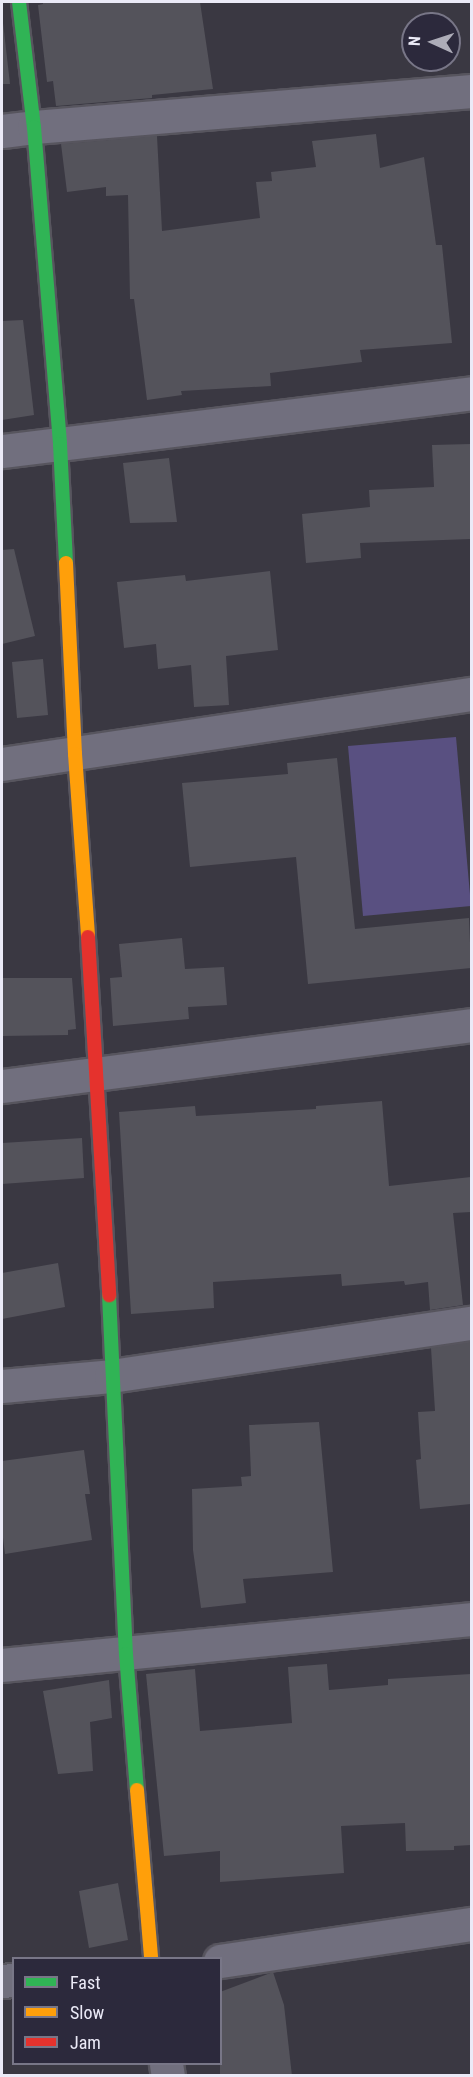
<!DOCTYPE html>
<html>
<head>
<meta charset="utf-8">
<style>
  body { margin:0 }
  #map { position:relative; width:473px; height:2077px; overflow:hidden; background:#3a3842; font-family:"Roboto Condensed",sans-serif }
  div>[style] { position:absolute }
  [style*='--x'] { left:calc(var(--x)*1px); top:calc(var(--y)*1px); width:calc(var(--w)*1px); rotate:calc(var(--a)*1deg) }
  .green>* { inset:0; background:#595081 }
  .building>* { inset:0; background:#54535b }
  .roads { filter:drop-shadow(2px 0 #57555e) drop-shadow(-2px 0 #57555e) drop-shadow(0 2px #57555e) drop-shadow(0 -2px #57555e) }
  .street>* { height:33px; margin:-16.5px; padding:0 16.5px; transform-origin:16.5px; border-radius:16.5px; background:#716f7e }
  .fast>* { height:14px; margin:-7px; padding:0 7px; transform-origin:7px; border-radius:7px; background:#30b455 }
  .slow>* { height:14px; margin:-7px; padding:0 7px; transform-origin:7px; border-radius:7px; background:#ff9f0a }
  .jam>* { height:14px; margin:-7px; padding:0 7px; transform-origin:7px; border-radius:7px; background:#e5322d }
  span { translate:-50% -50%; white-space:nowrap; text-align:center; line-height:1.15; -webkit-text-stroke:5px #2c293c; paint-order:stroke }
  .frame { position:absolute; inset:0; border:3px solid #ebeaf7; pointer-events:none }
  .legend { position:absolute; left:12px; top:1957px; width:210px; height:108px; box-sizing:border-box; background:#2c293c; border:2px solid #787687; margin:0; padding:8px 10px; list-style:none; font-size:18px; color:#ebeaf7 }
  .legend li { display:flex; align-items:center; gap:12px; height:30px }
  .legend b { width:30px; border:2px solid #787687 }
  .north { position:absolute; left:401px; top:12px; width:60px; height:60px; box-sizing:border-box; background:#2c293c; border:2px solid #787687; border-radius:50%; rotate:273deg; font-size:16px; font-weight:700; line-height:24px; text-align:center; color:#ebeaf7 }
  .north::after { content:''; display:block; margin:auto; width:21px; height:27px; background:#adacb8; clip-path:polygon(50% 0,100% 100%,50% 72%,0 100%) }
</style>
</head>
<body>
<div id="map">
  <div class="green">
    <i style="clip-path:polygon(456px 737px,471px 906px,363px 916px,348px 746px)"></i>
  </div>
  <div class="building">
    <i style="clip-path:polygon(43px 2px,200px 2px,213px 89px,152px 95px,152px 98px,56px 106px,53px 81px,47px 82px,38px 5px,43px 4px)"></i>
    <i style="clip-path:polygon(2px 14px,10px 84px,2px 84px)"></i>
    <i style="clip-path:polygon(376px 134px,380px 168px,424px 157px,436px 245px,442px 245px,452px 343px,360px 350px,362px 362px,270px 373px,271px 386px,181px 391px,182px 395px,147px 400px,134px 299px,130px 299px,128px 195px,106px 196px,106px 187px,67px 192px,61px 144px,157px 136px,162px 231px,260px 218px,256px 182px,272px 181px,271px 172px,316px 167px,312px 141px)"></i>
    <i style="clip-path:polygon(23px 320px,34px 415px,2px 420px,2px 321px)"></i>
    <i style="clip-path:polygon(471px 444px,471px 539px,360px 543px,361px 558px,306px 563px,302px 514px,370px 507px,369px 490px,434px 487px,432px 445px)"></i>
    <i style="clip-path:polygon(169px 458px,177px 522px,130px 523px,123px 463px)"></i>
    <i style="clip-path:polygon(14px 549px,35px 636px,2px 644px,2px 550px)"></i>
    <i style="clip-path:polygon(270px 571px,278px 650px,226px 656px,229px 705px,194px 707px,191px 665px,158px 669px,156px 644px,124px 648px,117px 582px,185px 575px,186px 581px)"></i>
    <i style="clip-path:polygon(43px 659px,48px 715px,17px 718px,12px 662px)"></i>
    <i style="clip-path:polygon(337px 758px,355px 929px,469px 918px,471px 968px,308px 984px,296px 857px,190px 867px,182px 783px,288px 774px,287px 763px)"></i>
    <i style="clip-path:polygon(182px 938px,185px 969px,224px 967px,227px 1005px,188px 1007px,189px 1019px,113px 1026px,110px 978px,122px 977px,119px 944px)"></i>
    <i style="clip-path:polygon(2px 978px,72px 978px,76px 1029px,68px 1030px,68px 1035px,2px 1036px)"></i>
    <i style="clip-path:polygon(382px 1101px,389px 1186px,471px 1177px,471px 1212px,453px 1213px,463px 1305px,430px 1310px,428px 1282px,405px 1285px,404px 1281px,342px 1286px,341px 1274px,213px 1282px,214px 1308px,131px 1314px,119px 1112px,195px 1106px,196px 1116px,316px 1109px,316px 1106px)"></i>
    <i style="clip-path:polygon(82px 1138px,84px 1178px,2px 1184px,2px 1143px)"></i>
    <i style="clip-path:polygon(58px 1263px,65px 1307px,2px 1319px,2px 1273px)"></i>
    <i style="clip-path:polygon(471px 1342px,471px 1504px,420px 1509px,416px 1460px,421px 1459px,418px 1412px,435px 1411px,431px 1348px)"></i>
    <i style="clip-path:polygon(319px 1422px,333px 1572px,243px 1579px,246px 1603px,201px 1608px,193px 1550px,192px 1489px,242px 1486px,241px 1477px,251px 1476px,249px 1425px)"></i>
    <i style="clip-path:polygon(84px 1450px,90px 1494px,85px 1494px,92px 1540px,5px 1554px,2px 1530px,2px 1461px)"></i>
    <i style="clip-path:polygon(327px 1664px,329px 1690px,388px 1685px,388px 1679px,471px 1674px,471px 1845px,454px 1846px,454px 1850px,406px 1851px,405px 1823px,341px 1826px,344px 1873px,220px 1882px,220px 1851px,164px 1856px,146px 1674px,195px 1669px,200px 1731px,292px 1723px,288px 1667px)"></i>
    <i style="clip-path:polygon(109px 1680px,112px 1718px,90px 1722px,93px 1771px,58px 1774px,43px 1691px)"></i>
    <i style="clip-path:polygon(118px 1883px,128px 1940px,89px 1948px,79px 1891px)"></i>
    <i style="clip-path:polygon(273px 1972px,284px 2005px,292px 2076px,220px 2076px,220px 1992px)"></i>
  </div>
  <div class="roads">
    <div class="street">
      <i style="--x:2;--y:131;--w:32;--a:-7"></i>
      <i style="--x:34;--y:127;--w:439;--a:-4.7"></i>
      <i style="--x:2;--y:451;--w:474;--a:-7"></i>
      <i style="--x:2;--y:764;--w:475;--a:-8.5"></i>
      <i style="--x:2;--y:1086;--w:474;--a:-7.4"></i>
      <i style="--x:2;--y:1386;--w:109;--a:-5.2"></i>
      <i style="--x:111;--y:1376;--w:365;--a:-8.4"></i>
      <i style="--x:2;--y:1665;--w:472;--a:-5.6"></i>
      <i style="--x:220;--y:1961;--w:255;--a:-8.4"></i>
      <i style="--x:2;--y:1981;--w:12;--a:-5"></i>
      <i style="--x:166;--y:2064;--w:12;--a:81"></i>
    </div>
    <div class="fast">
      <i style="--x:19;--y:2;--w:126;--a:83.2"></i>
      <i style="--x:34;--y:127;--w:318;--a:85.3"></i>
      <i style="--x:60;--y:444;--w:119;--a:87.1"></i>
      <i style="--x:109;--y:1295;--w:359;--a:87.3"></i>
      <i style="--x:126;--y:1654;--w:136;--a:85.4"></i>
    </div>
    <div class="slow">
      <i style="--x:66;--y:563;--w:191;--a:87.3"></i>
      <i style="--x:75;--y:754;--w:183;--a:85.9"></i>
      <i style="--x:137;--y:1790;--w:169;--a:85.2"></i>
    </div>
    <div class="jam">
      <i style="--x:88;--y:937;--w:359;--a:86.6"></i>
    </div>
  </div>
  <div class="frame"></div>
  <ul class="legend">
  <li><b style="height:8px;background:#30b455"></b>Fast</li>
  <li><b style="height:8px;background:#ff9f0a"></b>Slow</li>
  <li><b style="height:8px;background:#e5322d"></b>Jam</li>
  </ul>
  <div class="north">N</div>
</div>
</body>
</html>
